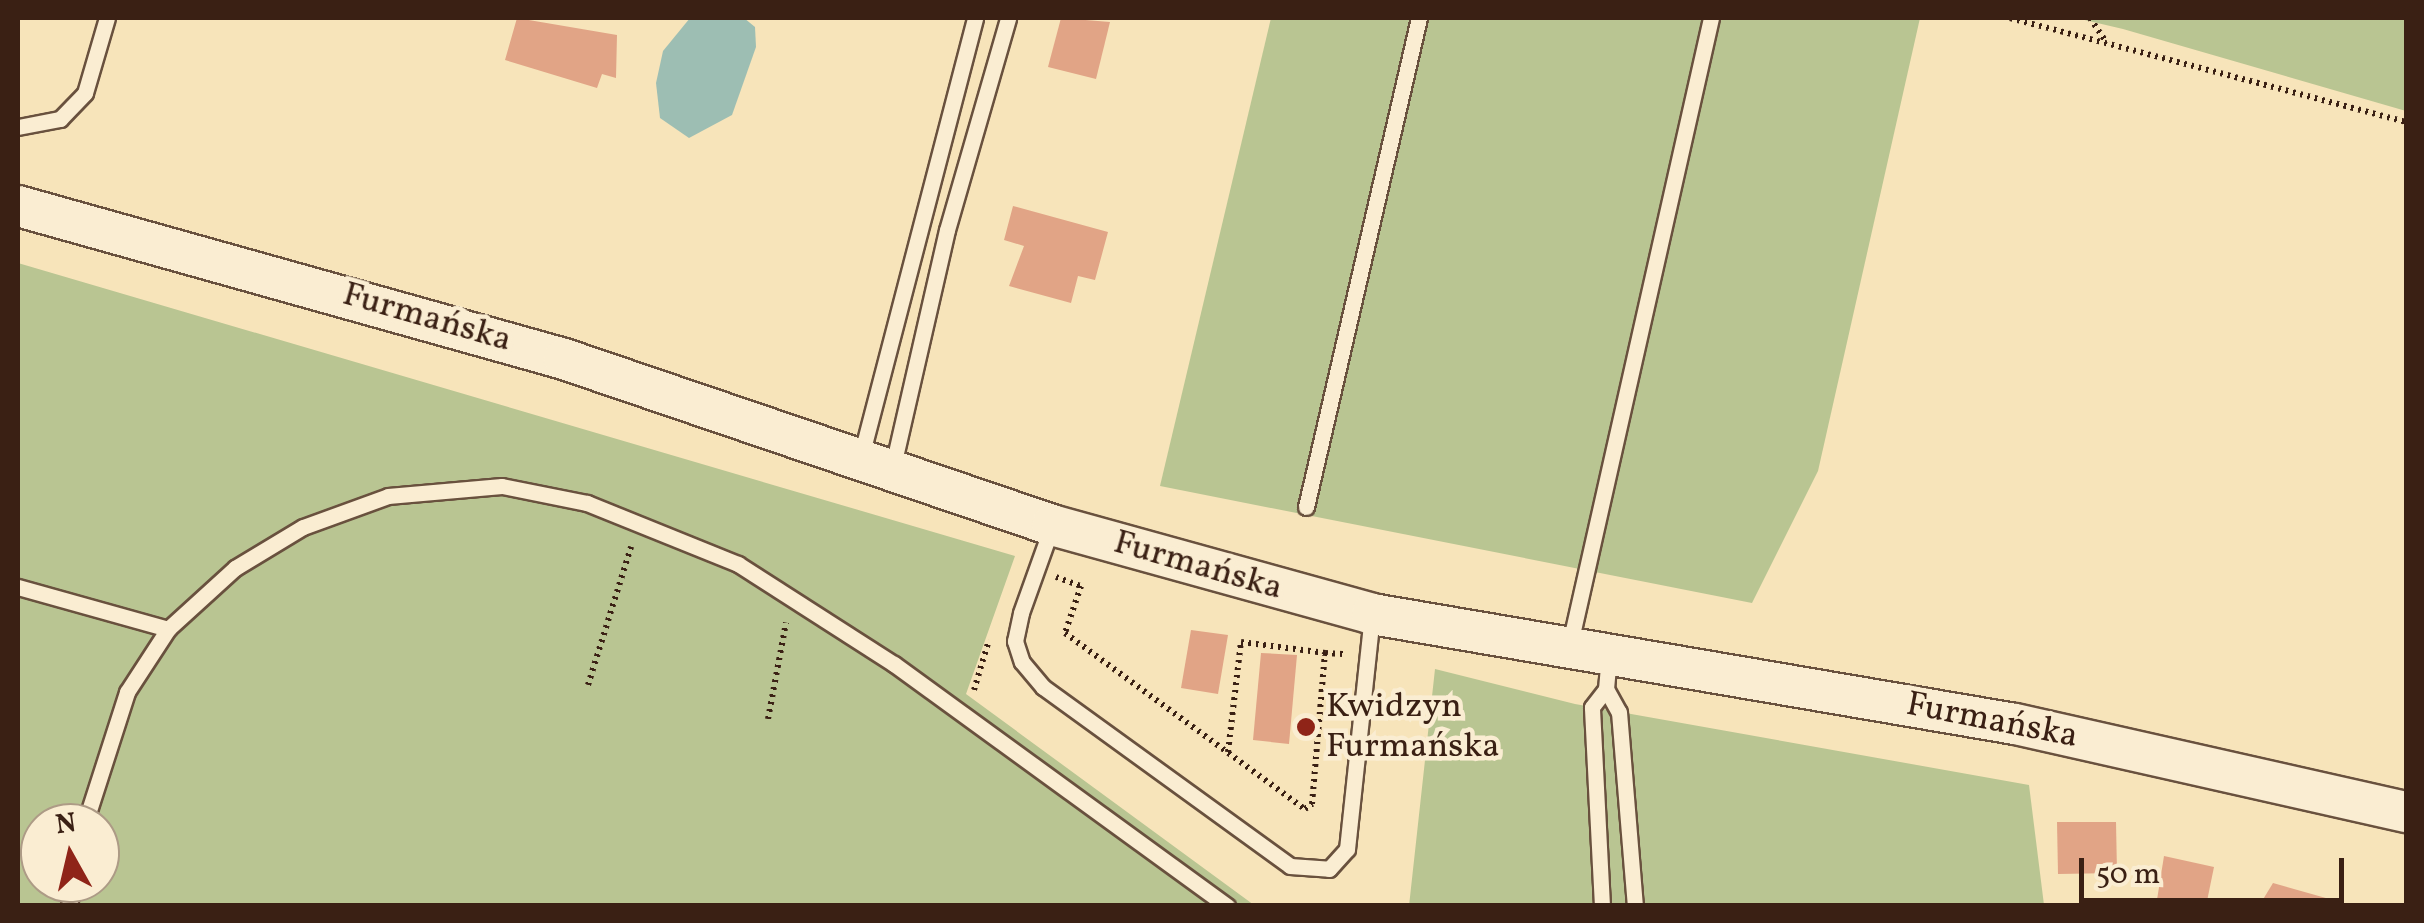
<!DOCTYPE html>
<html>
<head>
<meta charset="utf-8">
<style>
  body { margin:0 }
  #map { position:relative; width:2424px; height:923px; overflow:hidden; background:#f7e4ba; font-family:Vollkorn,serif }
  div>[style] { position:absolute }
  [style*='--x'] { left:calc(var(--x)*1px); top:calc(var(--y)*1px); width:calc(var(--w)*1px); rotate:calc(var(--a)*1deg) }
  .green>* { inset:0; background:#b9c592 }
  .water>* { inset:0; background:#9dbeb3 }
  .building>* { inset:0; background:#e1a486 }
  .path>* { height:6px; margin-top:-3px; transform-origin:0; background:repeating-linear-gradient(90deg,#3a2014 0 2.5px,transparent 0 7.5px) }
  .roads { filter:drop-shadow(2px 0 #69513e) drop-shadow(-2px 0 #69513e) drop-shadow(0 2px #69513e) drop-shadow(0 -2px #69513e) }
  .service>* { height:15px; margin:-7.5px; padding:0 7.5px; transform-origin:7.5px; border-radius:7.5px; background:#faedd2 }
  .tertiary>* { height:40px; margin:-20px; padding:0 20px; transform-origin:20px; border-radius:20px; background:#faedd2 }
  .dots>* { width:28px; height:28px; translate:-50% -50%; box-sizing:border-box; border:5px solid #faedd2; border-radius:50% }
  span { translate:-50% -50%; white-space:nowrap; text-align:center; line-height:1.15; -webkit-text-stroke:9px #faedd2; paint-order:stroke }
  .street-label { font-size:35px; color:#3a2014 }
  .poi-label { font-size:35px; color:#3a2014 }
  .left { translate:0 -50%; text-align:left }
  .frame { position:absolute; inset:0; border:20px solid #3a2014; pointer-events:none }
  .north { position:absolute; left:20px; top:803px; width:100px; height:100px; box-sizing:border-box; background:#faedd2; border:2px solid #ad9b86; border-radius:50%; rotate:352deg; font-size:28px; font-weight:700; line-height:40px; text-align:center; color:#3a2014 }
  .north::after { content:''; display:block; margin:auto; width:35px; height:45px; background:#8f2418; clip-path:polygon(50% 0,100% 100%,50% 72%,0 100%) }
  .scale { position:absolute; left:2079px; top:858px; width:265px; height:45px; box-sizing:border-box; border:5px solid #3a2014; border-top:0; padding-left:12px; font-size:30px; line-height:35px; white-space:nowrap; color:#3a2014; -webkit-text-stroke:8px #faedd2; paint-order:stroke }
</style>
</head>
<body>
<div id="map">
  <div class="green">
    <i style="clip-path:polygon(1271px 18px,1920px 18px,1818px 471px,1752px 603px,1160px 486px)"></i>
    <i style="clip-path:polygon(2076px 18px,2406px 18px,2406px 111px,2123px 29px)"></i>
    <i style="clip-path:polygon(evenodd,18px 263px,1015px 556px,966px 694px,1254px 905px,18px 905px,18px 263px,40px 823px,100px 823px,100px 883px,40px 883px,40px 823px)"></i>
    <i style="clip-path:polygon(1435px 669px,1575px 704px,2029px 785px,2044px 905px,1409px 906px)"></i>
  </div>
  <div class="water">
    <i style="clip-path:polygon(690px 18px,744px 18px,755px 27px,756px 47px,732px 115px,689px 138px,660px 118px,656px 83px,663px 51px)"></i>
  </div>
  <div class="building">
    <i style="clip-path:polygon(517px 18px,617px 35px,616px 78px,602px 74px,597px 88px,505px 60px)"></i>
    <i style="clip-path:polygon(1061px 18px,1110px 22px,1096px 79px,1048px 67px)"></i>
    <i style="clip-path:polygon(1013px 206px,1108px 232px,1095px 280px,1078px 276px,1071px 303px,1009px 286px,1024px 246px,1004px 240px)"></i>
    <i style="clip-path:polygon(1191px 630px,1228px 635px,1218px 694px,1181px 688px)"></i>
    <i style="clip-path:polygon(1261px 653px,1297px 655px,1289px 744px,1253px 740px)"></i>
    <i style="clip-path:polygon(2057px 822px,2116px 822px,2117px 873px,2058px 874px)"></i>
    <i style="clip-path:polygon(2164px 856px,2214px 867px,2206px 906px,2156px 906px)"></i>
    <i style="clip-path:polygon(2273px 883px,2340px 902px,2339px 906px,2259px 906px)"></i>
  </div>
  <div class="path">
    <i style="--x:2010;--y:18;--w:409;--a:14.7"></i>
    <i style="--x:2090;--y:18;--w:30;--a:56"></i>
    <i style="--x:1056;--y:577;--w:27;--a:20"></i>
    <i style="--x:1081;--y:586;--w:50;--a:108.8"></i>
    <i style="--x:1065;--y:633;--w:298;--a:36.3"></i>
    <i style="--x:1305;--y:809;--w:9;--a:-36"></i>
    <i style="--x:1312;--y:804;--w:152;--a:-85.1"></i>
    <i style="--x:1325;--y:653;--w:22;--a:3"></i>
    <i style="--x:588;--y:685;--w:145;--a:-72.7"></i>
    <i style="--x:974;--y:690;--w:52;--a:-73.3"></i>
    <i style="--x:768;--y:719;--w:98;--a:-79.4"></i>
    <i style="--x:1228;--y:752;--w:111;--a:-83.3"></i>
    <i style="--x:1241;--y:642;--w:85;--a:7.5"></i>
  </div>
  <div class="roads">
    <div class="service">
      <i style="--x:18;--y:127;--w:43;--a:-10.8"></i>
      <i style="--x:60;--y:119;--w:36;--a:-46"></i>
      <i style="--x:85;--y:93;--w:78;--a:-73.7"></i>
      <i style="--x:860;--y:460;--w:457;--a:-75.4"></i>
      <i style="--x:892;--y:470;--w:246;--a:-77.1"></i>
      <i style="--x:947;--y:230;--w:221;--a:-73.9"></i>
      <i style="--x:1306;--y:507;--w:502;--a:-76.99"></i>
      <i style="--x:1051;--y:529;--w:89;--a:109.7"></i>
      <i style="--x:1021;--y:613;--w:29;--a:102"></i>
      <i style="--x:1015;--y:641;--w:22;--a:72"></i>
      <i style="--x:1022;--y:662;--w:33;--a:50"></i>
      <i style="--x:1043;--y:687;--w:305;--a:35.9"></i>
      <i style="--x:1290;--y:866;--w:39;--a:4"></i>
      <i style="--x:1329;--y:869;--w:27;--a:-48"></i>
      <i style="--x:1347;--y:849;--w:236;--a:-83.9"></i>
      <i style="--x:18;--y:587;--w:156;--a:15.6"></i>
      <i style="--x:1569;--y:648;--w:646;--a:-77.3"></i>
      <i style="--x:1606;--y:689;--w:26;--a:61"></i>
      <i style="--x:1619;--y:712;--w:195;--a:85.3"></i>
      <i style="--x:85;--y:823;--w:138;--a:-72.2"></i>
      <i style="--x:127;--y:692;--w:75;--a:-56.9"></i>
      <i style="--x:168;--y:629;--w:91;--a:-42.3"></i>
      <i style="--x:235;--y:568;--w:79;--a:-31.1"></i>
      <i style="--x:303;--y:527;--w:90;--a:-20"></i>
      <i style="--x:388;--y:496;--w:114;--a:-5"></i>
      <i style="--x:502;--y:486;--w:87;--a:11.3"></i>
      <i style="--x:587;--y:503;--w:163;--a:22"></i>
      <i style="--x:738;--y:564;--w:185;--a:32.7"></i>
      <i style="--x:894;--y:664;--w:412;--a:36"></i>
      <i style="--x:69;--y:906;--w:23;--a:-80"></i>
      <i style="--x:1602;--y:906;--w:199;--a:-92.9"></i>
      <i style="--x:1592;--y:707;--w:23;--a:-52"></i>
      <i style="--x:1606;--y:689;--w:32;--a:-85"></i>
    </div>
    <div class="tertiary">
      <i style="--x:18;--y:206;--w:567;--a:15.65"></i>
      <i style="--x:564;--y:359;--w:515;--a:18.79"></i>
      <i style="--x:1052;--y:525;--w:332;--a:15.5"></i>
      <i style="--x:1372;--y:614;--w:652;--a:9.71"></i>
      <i style="--x:2015;--y:724;--w:401;--a:12.7"></i>
    </div>
  </div>
  <div class="dots">
    <i style="left:1306px;top:727px;background:#8f2418"></i>
  </div>
  <div class="street-label">
    <span style="left:427px;top:318px;rotate:16deg">Furmańska</span>
    <span style="left:1198px;top:566px;rotate:16deg">Furmańska</span>
    <span style="left:1992px;top:721px;rotate:11deg">Furmańska</span>
  </div>
  <div class="poi-label">
    <span class="left" style="left:1326px;top:727px">Kwidzyn<br>Furmańska</span>
  </div>
  <div class="frame"></div>
  <div class="north">N</div>
  <div class="scale">50 m</div>
</div>
</body>
</html>
